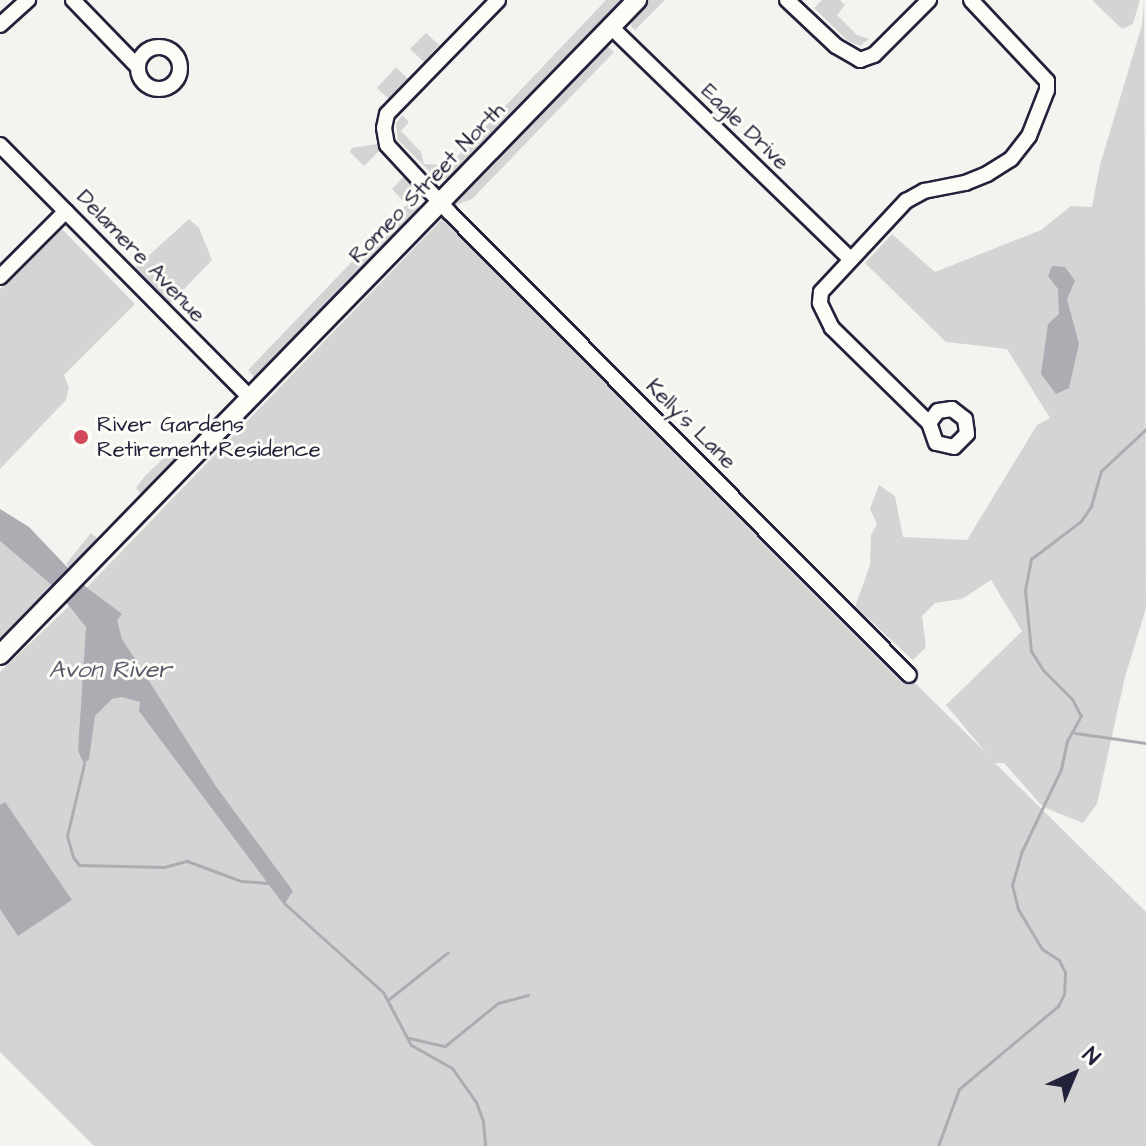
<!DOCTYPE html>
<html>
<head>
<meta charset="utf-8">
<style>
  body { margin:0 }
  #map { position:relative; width:1146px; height:1146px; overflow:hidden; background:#f4f3ef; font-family:"Architects Daughter",sans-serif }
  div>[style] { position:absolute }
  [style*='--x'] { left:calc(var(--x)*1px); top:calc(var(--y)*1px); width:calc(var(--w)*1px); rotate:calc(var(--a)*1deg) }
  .green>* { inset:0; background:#d5d4d5 }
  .water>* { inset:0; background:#acacb2 }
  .stream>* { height:3px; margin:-1.5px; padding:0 1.5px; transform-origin:1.5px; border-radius:1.5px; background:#acacb2 }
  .roads { filter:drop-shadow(2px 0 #22223b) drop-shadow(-2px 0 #22223b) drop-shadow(0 2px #22223b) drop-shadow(0 -2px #22223b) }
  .minor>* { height:14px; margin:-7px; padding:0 7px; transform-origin:7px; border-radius:7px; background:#fdfcf7 }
  .minor>.ring { margin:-7px; padding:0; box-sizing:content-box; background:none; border:14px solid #fdfcf7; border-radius:50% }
  .major>* { height:18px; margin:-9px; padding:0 9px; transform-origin:9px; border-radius:9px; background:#fdfcf7 }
  .dots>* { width:22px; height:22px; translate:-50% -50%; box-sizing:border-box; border:4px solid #fdfcf7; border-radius:50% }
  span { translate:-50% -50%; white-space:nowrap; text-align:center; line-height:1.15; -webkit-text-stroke:6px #fdfcf7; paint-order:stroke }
  .street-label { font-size:22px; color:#22223b }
  .poi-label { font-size:22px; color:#22223b }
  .left { translate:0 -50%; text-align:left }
  .water-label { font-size:24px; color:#59596b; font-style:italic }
  .north { position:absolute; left:1034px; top:1034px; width:80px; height:80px; -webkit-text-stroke:6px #fdfcf7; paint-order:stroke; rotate:44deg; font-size:22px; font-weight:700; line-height:32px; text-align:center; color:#22223b }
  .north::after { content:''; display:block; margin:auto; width:28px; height:36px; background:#22223b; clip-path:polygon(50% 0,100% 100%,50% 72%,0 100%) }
</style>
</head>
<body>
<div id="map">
  <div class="green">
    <i style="clip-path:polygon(602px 0,433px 175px,398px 140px,396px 124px,402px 115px,409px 122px,401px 131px,421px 152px,424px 164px,442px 165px)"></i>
    <i style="clip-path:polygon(606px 0,622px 0,449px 178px,434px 181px)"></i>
    <i style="clip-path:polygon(649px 0,665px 0,635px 30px,631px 26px,633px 16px)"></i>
    <i style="clip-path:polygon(822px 0,840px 0,845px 5px,837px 15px,857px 35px,869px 39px,860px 46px,847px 40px,814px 8px)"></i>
    <i style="clip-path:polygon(1092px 0,1140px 0,1133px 24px,1122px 29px)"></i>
    <i style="clip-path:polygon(1144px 0,1146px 608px,1125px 677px,1097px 804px,1083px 823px,1043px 807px,1004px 763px,995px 763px,1146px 912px,1146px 1146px,94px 1146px,0 1052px,0 672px,68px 607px,443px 218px,988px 755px,946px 705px,1022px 631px,991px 580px,962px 599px,935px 603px,922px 616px,926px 647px,913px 660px,855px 607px,870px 565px,871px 535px,877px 524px,870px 509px,879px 485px,895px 496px,903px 537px,967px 540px,1037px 425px,1050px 418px,1007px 349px,946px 342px,865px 263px,892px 234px,935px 272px,1041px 230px,1071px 206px,1092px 207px,1100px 165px,1142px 25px)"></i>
    <i style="clip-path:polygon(426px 33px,439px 45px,424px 62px,410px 49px)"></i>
    <i style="clip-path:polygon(608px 47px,614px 52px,472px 199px,453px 206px,455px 199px,599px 51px)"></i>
    <i style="clip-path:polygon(396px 67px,408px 79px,389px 99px,377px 88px)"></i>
    <i style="clip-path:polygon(377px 144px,379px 151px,364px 166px,350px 152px,352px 148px)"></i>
    <i style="clip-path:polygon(404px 176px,417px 189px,405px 203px,392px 189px)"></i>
    <i style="clip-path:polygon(420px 194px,418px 209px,264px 372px,254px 377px,248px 370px,415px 196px)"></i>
    <i style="clip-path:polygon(189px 219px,199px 228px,212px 260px,170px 304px,135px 268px)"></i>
    <i style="clip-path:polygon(62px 229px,135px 304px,64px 375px,69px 387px,66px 400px,0 469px,0 289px)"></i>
    <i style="clip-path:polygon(170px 452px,179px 455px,141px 494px,136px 488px,144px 477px)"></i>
    <i style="clip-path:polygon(91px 533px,98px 539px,70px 569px,66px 564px)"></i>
    <i style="clip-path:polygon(0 541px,53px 585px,0 642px)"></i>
  </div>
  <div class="water">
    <i style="clip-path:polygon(1052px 266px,1065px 267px,1075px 281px,1067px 299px,1079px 344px,1069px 388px,1056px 394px,1041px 374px,1048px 324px,1059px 314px,1058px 289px,1048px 276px)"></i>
    <i style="clip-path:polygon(0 509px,29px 527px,86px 587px,122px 614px,117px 620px,122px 639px,135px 659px,215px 785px,293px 891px,284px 905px,139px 711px,140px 702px,122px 697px,112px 699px,95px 716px,89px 759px,84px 764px,78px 751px,86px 627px,53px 586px,0 541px)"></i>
    <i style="clip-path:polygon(5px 802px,72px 900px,18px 936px,0 909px,0 805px)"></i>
  </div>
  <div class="stream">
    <i style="--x:1075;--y:733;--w:72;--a:8"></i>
    <i style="--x:84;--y:764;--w:74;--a:103.3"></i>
    <i style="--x:67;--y:836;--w:22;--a:74"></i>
    <i style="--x:73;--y:857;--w:10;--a:53"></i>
    <i style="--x:79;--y:865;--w:85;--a:1.3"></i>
    <i style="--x:164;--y:867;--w:24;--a:-15"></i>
    <i style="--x:187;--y:861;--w:58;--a:20.3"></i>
    <i style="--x:241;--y:881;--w:27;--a:4"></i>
    <i style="--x:284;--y:903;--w:133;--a:42"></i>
    <i style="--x:383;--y:992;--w:60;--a:62.2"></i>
    <i style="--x:411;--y:1045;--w:47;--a:29.3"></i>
    <i style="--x:452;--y:1068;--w:42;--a:54.8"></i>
    <i style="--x:476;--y:1102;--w:20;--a:70"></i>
    <i style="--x:483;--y:1121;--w:25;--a:85"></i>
    <i style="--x:389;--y:999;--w:75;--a:-38.5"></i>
    <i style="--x:409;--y:1038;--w:37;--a:13"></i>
    <i style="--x:445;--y:1046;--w:68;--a:-39.1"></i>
    <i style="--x:498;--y:1003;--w:31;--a:-15"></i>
    <i style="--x:938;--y:1146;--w:61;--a:-69.8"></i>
    <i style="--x:959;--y:1089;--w:129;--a:-40"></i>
    <i style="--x:1058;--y:1006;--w:13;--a:-63"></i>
    <i style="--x:1064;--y:994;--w:22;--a:-87"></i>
    <i style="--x:1065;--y:972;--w:13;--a:-117"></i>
    <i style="--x:1059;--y:960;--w:20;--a:-147"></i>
    <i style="--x:1042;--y:949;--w:47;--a:-121"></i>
    <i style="--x:1018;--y:909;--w:25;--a:-104"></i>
    <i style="--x:1012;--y:885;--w:33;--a:-74"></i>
    <i style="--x:1021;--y:853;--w:93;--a:-64.5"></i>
    <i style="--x:1061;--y:769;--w:29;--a:-78"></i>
    <i style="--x:1067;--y:741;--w:29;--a:-61"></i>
    <i style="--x:1081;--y:716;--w:19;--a:-118"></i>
    <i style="--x:1072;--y:699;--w:41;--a:-135"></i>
    <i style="--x:1043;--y:670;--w:22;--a:-122"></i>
    <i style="--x:1031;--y:651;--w:61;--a:-95.6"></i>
    <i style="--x:1025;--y:590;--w:32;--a:-79"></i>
    <i style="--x:1031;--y:559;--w:63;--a:-37.2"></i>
    <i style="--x:1081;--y:521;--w:18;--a:-56"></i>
    <i style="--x:1091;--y:506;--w:36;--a:-74"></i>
    <i style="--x:1101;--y:471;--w:62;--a:-43"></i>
  </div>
  <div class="roads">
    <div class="minor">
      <i style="--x:73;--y:0;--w:92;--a:45.9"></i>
      <i style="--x:498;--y:0;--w:159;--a:134.2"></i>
      <i style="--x:387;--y:114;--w:14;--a:102"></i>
      <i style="--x:384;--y:128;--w:17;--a:80"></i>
      <i style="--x:387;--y:145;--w:93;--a:47.2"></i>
      <i style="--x:450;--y:213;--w:651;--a:45.19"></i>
      <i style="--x:787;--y:0;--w:67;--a:43.2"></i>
      <i style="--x:836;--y:46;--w:28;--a:30"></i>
      <i style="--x:860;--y:60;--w:15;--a:-20"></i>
      <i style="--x:874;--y:55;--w:78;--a:-45"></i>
      <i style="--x:0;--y:25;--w:38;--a:-42"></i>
      <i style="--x:611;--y:27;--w:332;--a:44.1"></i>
      <i class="ring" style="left:138px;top:47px;width:28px;height:28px"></i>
      <i style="--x:0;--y:145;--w:356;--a:45.3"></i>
      <i style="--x:0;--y:277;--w:93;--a:-45"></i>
      <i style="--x:929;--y:423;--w:15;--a:-53"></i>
      <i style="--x:938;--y:411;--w:14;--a:-8"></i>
      <i style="--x:952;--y:409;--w:16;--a:38"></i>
      <i style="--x:965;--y:419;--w:15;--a:82"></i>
      <i style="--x:967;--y:434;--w:18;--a:135"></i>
      <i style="--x:954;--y:447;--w:18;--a:-167"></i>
      <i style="--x:936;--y:443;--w:21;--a:-109"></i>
      <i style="--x:929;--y:423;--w:136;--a:-135.6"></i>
      <i style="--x:832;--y:328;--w:28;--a:-116"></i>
      <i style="--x:820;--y:303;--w:11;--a:-85"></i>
      <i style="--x:821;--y:292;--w:125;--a:-47"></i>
      <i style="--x:906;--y:201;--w:21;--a:-29"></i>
      <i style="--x:924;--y:191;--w:42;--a:-11"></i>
      <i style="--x:965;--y:183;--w:24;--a:-22"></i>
      <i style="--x:987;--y:174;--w:28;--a:-32"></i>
      <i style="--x:1011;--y:159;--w:29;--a:-52"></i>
      <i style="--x:1029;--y:136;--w:49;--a:-68.6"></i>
      <i style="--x:1047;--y:90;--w:9;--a:-90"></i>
      <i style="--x:1047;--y:81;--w:111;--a:-133.2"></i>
    </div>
    <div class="major">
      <i style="--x:0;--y:655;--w:914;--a:-45.8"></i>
    </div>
  </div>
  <div class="dots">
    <i style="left:81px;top:437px;background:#d1495b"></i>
  </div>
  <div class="street-label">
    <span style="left:745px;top:127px;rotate:44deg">Eagle Drive</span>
    <span style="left:427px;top:183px;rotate:-46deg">Romeo Street North</span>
    <span style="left:141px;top:256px;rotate:46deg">Delamere Avenue</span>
    <span style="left:691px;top:424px;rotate:45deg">Kelly's Lane</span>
  </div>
  <div class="poi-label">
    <span class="left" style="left:97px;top:437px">River Gardens<br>Retirement Residence</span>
  </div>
  <div class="water-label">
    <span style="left:110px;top:671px">Avon River</span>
  </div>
  <div class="north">N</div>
</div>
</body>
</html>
